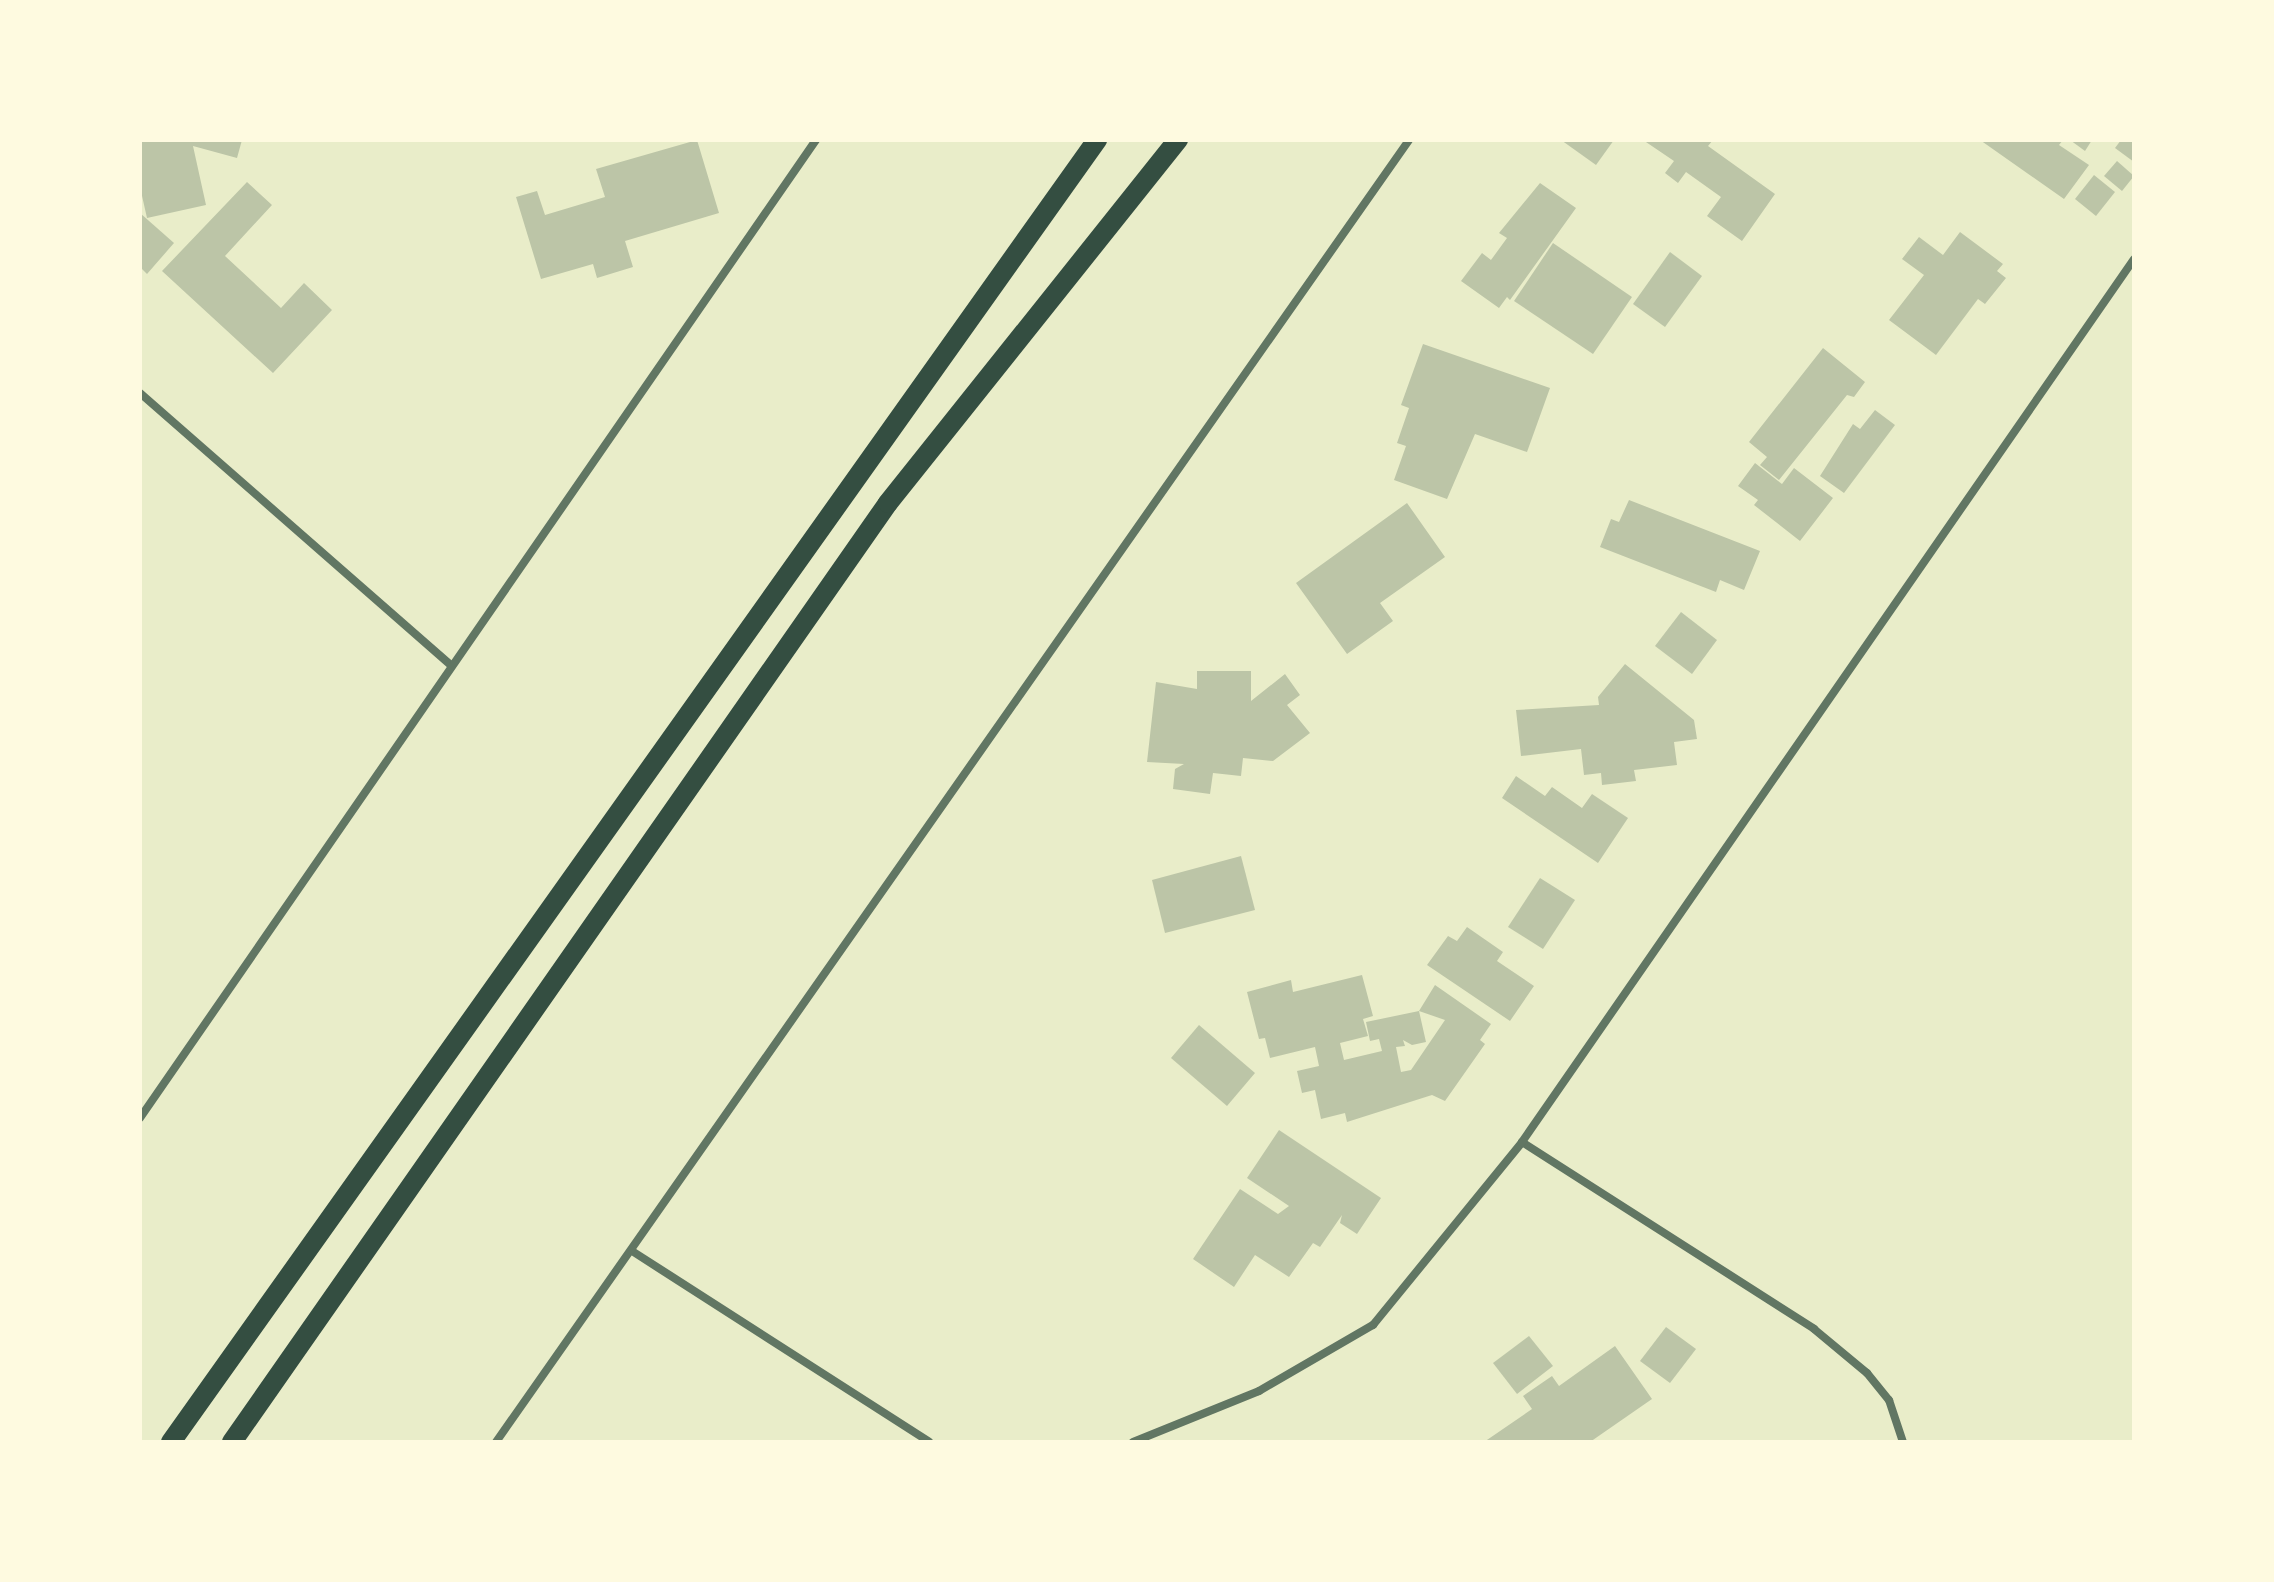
<!DOCTYPE html>
<html>
<head>
<meta charset="utf-8">
<style>
  body { margin:0 }
  #map { position:relative; width:2274px; height:1582px; overflow:hidden; background:#e9edc9; font-family:"Public Sans",sans-serif }
  div>[style] { position:absolute }
  [style*='--x'] { left:calc(var(--x)*1px); top:calc(var(--y)*1px); width:calc(var(--w)*1px); rotate:calc(var(--a)*1deg) }
  .building>* { inset:0; background:#bcc5a7 }
  .minor>* { height:8px; margin:-4px; padding:0 4px; transform-origin:4px; border-radius:4px; background:#617663 }
  .primary>* { height:20px; margin:-10px; padding:0 10px; transform-origin:10px; border-radius:10px; background:#344e41 }
  span { translate:-50% -50%; white-space:nowrap; text-align:center; line-height:1.15; -webkit-text-stroke:6px #fefae0; paint-order:stroke }
  .frame { position:absolute; inset:0; border:142px solid #fefae0; pointer-events:none }
</style>
</head>
<body>
<div id="map">
  <div class="building">
    <i style="clip-path:polygon(140px 140px,242px 140px,237px 158px,193px 146px,206px 205px,147px 218px,140px 187px)"></i>
    <i style="clip-path:polygon(697px 140px,719px 213px,625px 241px,633px 267px,597px 278px,593px 264px,541px 279px,516px 197px,537px 191px,545px 215px,605px 197px,596px 169px)"></i>
    <i style="clip-path:polygon(1561px 140px,1614px 140px,1596px 165px)"></i>
    <i style="clip-path:polygon(1643px 140px,1713px 140px,1708px 146px,1775px 194px,1742px 241px,1707px 216px,1721px 197px,1686px 172px,1678px 183px,1665px 173px,1674px 161px)"></i>
    <i style="clip-path:polygon(1980px 140px,2063px 140px,2059px 145px,2089px 165px,2064px 199px)"></i>
    <i style="clip-path:polygon(2070px 140px,2092px 140px,2085px 151px)"></i>
    <i style="clip-path:polygon(2121px 140px,2134px 140px,2134px 162px,2115px 148px)"></i>
    <i style="clip-path:polygon(2117px 161px,2134px 176px,2122px 191px,2104px 176px)"></i>
    <i style="clip-path:polygon(2094px 175px,2115px 192px,2096px 216px,2075px 199px)"></i>
    <i style="clip-path:polygon(247px 182px,272px 205px,225px 256px,281px 308px,304px 283px,332px 310px,273px 373px,162px 271px)"></i>
    <i style="clip-path:polygon(1540px 183px,1576px 208px,1510px 300px,1507px 297px,1499px 308px,1461px 281px,1482px 253px,1491px 260px,1507px 238px,1499px 233px)"></i>
    <i style="clip-path:polygon(140px 213px,174px 243px,147px 274px,140px 267px)"></i>
    <i style="clip-path:polygon(1960px 232px,2003px 264px,1997px 271px,2006px 278px,1985px 304px,1978px 299px,1936px 355px,1889px 320px,1924px 275px,1902px 259px,1919px 237px,1943px 255px)"></i>
    <i style="clip-path:polygon(1553px 243px,1632px 297px,1593px 354px,1514px 301px)"></i>
    <i style="clip-path:polygon(1670px 252px,1702px 276px,1665px 327px,1633px 304px)"></i>
    <i style="clip-path:polygon(1423px 344px,1550px 388px,1527px 452px,1475px 434px,1447px 499px,1394px 480px,1406px 446px,1397px 443px,1409px 408px,1401px 405px)"></i>
    <i style="clip-path:polygon(1823px 348px,1865px 382px,1854px 397px,1847px 395px,1779px 480px,1760px 465px,1767px 457px,1749px 442px)"></i>
    <i style="clip-path:polygon(1875px 410px,1895px 425px,1844px 493px,1820px 476px,1853px 424px,1860px 429px)"></i>
    <i style="clip-path:polygon(1755px 463px,1782px 484px,1794px 468px,1833px 498px,1800px 541px,1754px 505px,1758px 500px,1738px 486px)"></i>
    <i style="clip-path:polygon(1629px 500px,1760px 551px,1744px 590px,1720px 580px,1716px 592px,1600px 547px,1611px 519px,1619px 522px)"></i>
    <i style="clip-path:polygon(1407px 503px,1445px 557px,1380px 603px,1393px 621px,1347px 654px,1296px 583px)"></i>
    <i style="clip-path:polygon(1681px 612px,1717px 640px,1692px 674px,1655px 646px)"></i>
    <i style="clip-path:polygon(1625px 664px,1694px 720px,1697px 739px,1674px 742px,1677px 765px,1634px 770px,1636px 781px,1602px 785px,1601px 773px,1584px 775px,1581px 749px,1521px 756px,1516px 710px,1599px 705px,1598px 697px)"></i>
    <i style="clip-path:polygon(1197px 671px,1251px 671px,1251px 701px,1285px 674px,1300px 695px,1287px 705px,1310px 733px,1273px 761px,1243px 758px,1241px 776px,1213px 773px,1210px 794px,1173px 789px,1175px 769px,1184px 764px,1147px 762px,1156px 682px,1197px 689px)"></i>
    <i style="clip-path:polygon(1516px 776px,1545px 796px,1552px 787px,1582px 808px,1592px 794px,1628px 818px,1598px 863px,1502px 798px)"></i>
    <i style="clip-path:polygon(1241px 856px,1255px 910px,1165px 933px,1152px 880px)"></i>
    <i style="clip-path:polygon(1540px 878px,1575px 900px,1543px 949px,1508px 927px)"></i>
    <i style="clip-path:polygon(1467px 927px,1503px 952px,1497px 961px,1534px 986px,1510px 1021px,1427px 965px,1448px 936px,1457px 941px)"></i>
    <i style="clip-path:polygon(evenodd,1362px 975px,1373px 1016px,1363px 1019px,1368px 1036px,1340px 1043px,1344px 1060px,1382px 1051px,1379px 1039px,1370px 1041px,1366px 1022px,1419px 1011px,1435px 985px,1491px 1024px,1480px 1040px,1485px 1044px,1445px 1101px,1432px 1095px,1347px 1122px,1345px 1113px,1321px 1119px,1315px 1090px,1302px 1093px,1297px 1071px,1319px 1066px,1315px 1047px,1270px 1058px,1265px 1038px,1259px 1039px,1247px 992px,1291px 980px,1293px 992px,1362px 975px,1419px 1011px,1445px 1020px,1411px 1070px,1401px 1072px,1396px 1047px,1405px 1046px,1403px 1040px,1412px 1045px,1426px 1042px,1419px 1011px)"></i>
    <i style="clip-path:polygon(1199px 1025px,1255px 1073px,1227px 1106px,1171px 1058px)"></i>
    <i style="clip-path:polygon(1279px 1130px,1381px 1198px,1357px 1234px,1340px 1223px,1342px 1215px,1320px 1247px,1313px 1243px,1289px 1277px,1255px 1255px,1234px 1287px,1193px 1259px,1240px 1189px,1278px 1214px,1289px 1206px,1247px 1178px)"></i>
    <i style="clip-path:polygon(1666px 1327px,1696px 1349px,1670px 1383px,1640px 1361px)"></i>
    <i style="clip-path:polygon(1529px 1336px,1553px 1366px,1517px 1394px,1493px 1363px)"></i>
    <i style="clip-path:polygon(1615px 1346px,1652px 1399px,1590px 1442px,1484px 1442px,1532px 1409px,1523px 1396px,1552px 1376px,1559px 1386px)"></i>
  </div>
  <div class="minor">
    <i style="--x:140;--y:393;--w:412;--a:41.2"></i>
    <i style="--x:140;--y:1118;--w:1189;--a:-55.35"></i>
    <i style="--x:1522;--y:1142;--w:347;--a:32.6"></i>
    <i style="--x:1814;--y:1329;--w:69;--a:39.7"></i>
    <i style="--x:1867;--y:1373;--w:35;--a:51"></i>
    <i style="--x:1889;--y:1400;--w:44;--a:71.6"></i>
    <i style="--x:632;--y:1251;--w:353;--a:32.7"></i>
    <i style="--x:496;--y:1442;--w:1590;--a:-54.96"></i>
    <i style="--x:1133;--y:1442;--w:136;--a:-22"></i>
    <i style="--x:1259;--y:1391;--w:132;--a:-30.1"></i>
    <i style="--x:1373;--y:1325;--w:236;--a:-50.8"></i>
    <i style="--x:1522;--y:1142;--w:1074;--a:-55.27"></i>
  </div>
  <div class="primary">
    <i style="--x:171;--y:1442;--w:1598;--a:-54.58"></i>
    <i style="--x:232;--y:1442;--w:1145;--a:-55.06"></i>
    <i style="--x:888;--y:503;--w:465;--a:-51.4"></i>
  </div>
  <div class="frame"></div>
</div>
</body>
</html>
